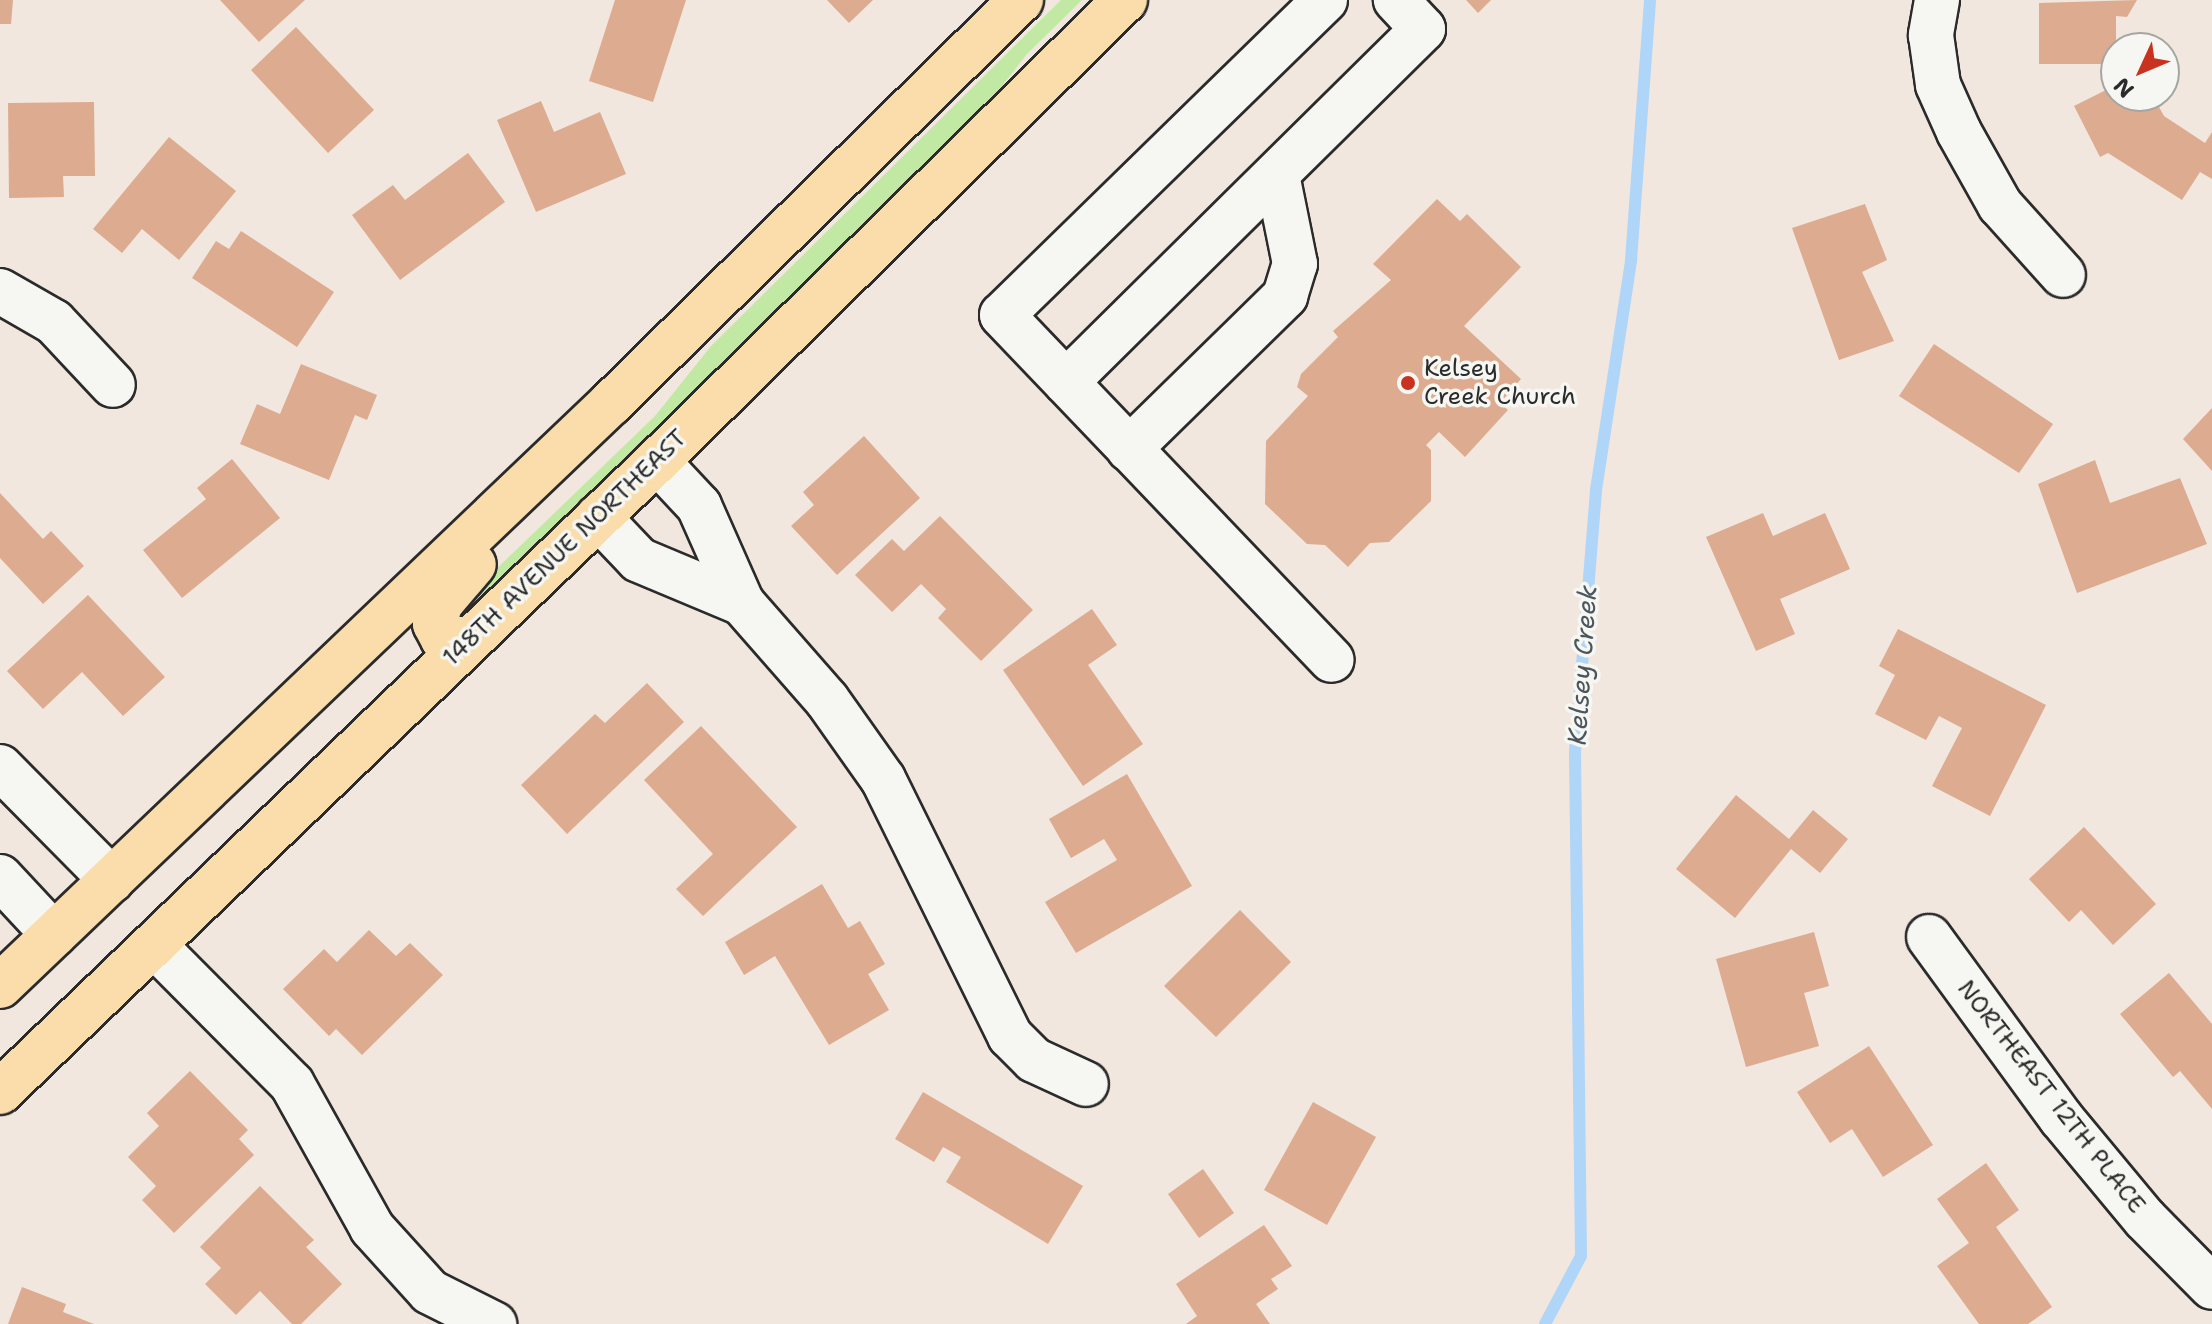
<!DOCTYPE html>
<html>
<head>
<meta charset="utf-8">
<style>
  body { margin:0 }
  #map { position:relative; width:2212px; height:1324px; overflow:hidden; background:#f1e7de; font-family:"Shantell Sans",sans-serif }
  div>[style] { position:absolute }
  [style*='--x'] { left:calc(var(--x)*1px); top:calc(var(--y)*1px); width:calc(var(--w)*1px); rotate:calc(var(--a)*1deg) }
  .green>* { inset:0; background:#c2e9a4 }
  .stream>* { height:12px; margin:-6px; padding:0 6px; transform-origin:6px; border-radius:6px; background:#afd5f9 }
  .building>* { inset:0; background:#ddab8f }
  .roads { filter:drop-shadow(2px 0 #2b2b2b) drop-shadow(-2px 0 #2b2b2b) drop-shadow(0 2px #2b2b2b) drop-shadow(0 -2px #2b2b2b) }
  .minor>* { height:44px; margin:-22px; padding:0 22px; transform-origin:22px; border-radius:22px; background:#f6f6f2 }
  .major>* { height:44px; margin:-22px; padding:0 22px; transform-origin:22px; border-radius:22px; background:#faddab }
  .dots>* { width:22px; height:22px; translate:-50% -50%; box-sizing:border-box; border:4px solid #f6f6f2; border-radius:50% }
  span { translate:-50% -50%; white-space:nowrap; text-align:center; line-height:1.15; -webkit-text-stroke:7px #f6f6f2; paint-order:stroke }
  .poi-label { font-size:24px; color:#2b2b2b }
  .left { translate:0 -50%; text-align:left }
  .street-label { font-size:24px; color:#2b2b2b }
  .water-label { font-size:26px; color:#4c565e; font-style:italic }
  .north { position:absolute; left:2100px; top:32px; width:80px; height:80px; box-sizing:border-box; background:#f6f6f2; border:2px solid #a5a5a2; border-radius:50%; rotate:226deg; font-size:22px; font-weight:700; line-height:32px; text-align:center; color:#2b2b2b }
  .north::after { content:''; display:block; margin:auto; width:28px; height:36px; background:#c8321e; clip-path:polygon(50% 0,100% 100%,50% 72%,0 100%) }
</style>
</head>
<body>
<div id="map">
  <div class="green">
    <i style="clip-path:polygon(1061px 0,1082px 0,1027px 54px,953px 149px,466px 616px,458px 613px,457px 607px,655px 416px,711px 346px)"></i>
  </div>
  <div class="stream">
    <i style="--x:1545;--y:1324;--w:77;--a:-62.1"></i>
    <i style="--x:1581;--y:1256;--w:504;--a:-90.68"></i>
    <i style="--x:1575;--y:752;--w:263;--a:-85.4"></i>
    <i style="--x:1596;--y:490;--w:233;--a:-81.3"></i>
    <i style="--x:1631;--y:260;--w:261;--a:-85.8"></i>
  </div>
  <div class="building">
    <i style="clip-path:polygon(0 0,13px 0,11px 24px,0 24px)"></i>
    <i style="clip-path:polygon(220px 0,305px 0,259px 42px)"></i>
    <i style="clip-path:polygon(615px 0,686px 0,653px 102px,589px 81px)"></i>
    <i style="clip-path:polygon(827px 0,873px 0,849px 23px)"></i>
    <i style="clip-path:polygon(1466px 0,1491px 0,1478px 13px)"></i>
    <i style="clip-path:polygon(2137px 0,2127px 17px,2116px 16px,2116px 64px,2039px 64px,2039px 3px)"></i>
    <i style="clip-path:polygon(296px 27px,374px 110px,328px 153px,251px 70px)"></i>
    <i style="clip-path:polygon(2116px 85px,2116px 96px,2153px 96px,2164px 116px,2205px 143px,2212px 132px,2212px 179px,2200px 172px,2182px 200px,2108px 153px,2100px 157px,2074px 106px)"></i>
    <i style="clip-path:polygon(541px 101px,554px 132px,600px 112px,626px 174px,536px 212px,497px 120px)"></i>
    <i style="clip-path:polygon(94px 102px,95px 176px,63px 176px,64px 197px,9px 198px,8px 103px)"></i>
    <i style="clip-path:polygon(169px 137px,236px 191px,179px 260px,142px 229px,122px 253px,93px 229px)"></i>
    <i style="clip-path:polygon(468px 153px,505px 202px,400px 280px,352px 215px,393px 185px,405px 200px)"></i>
    <i style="clip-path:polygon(1437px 199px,1460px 221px,1467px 214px,1521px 267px,1464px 326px,1521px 379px,1500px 403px,1508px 410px,1465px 457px,1439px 432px,1426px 445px,1431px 450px,1431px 501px,1389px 542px,1370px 543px,1348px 567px,1325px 545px,1307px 544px,1265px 504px,1266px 441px,1308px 396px,1297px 387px,1301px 374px,1338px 337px,1333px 331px,1391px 280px,1373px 264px)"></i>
    <i style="clip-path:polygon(1865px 204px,1887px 260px,1862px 272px,1894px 341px,1839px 360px,1792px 228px)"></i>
    <i style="clip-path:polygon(241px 231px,334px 292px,297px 347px,192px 278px,216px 241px,229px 249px)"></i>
    <i style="clip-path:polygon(1934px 344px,2053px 424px,2019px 473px,1899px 396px)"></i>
    <i style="clip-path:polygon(301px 364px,377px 395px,367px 420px,355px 415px,329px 480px,240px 444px,257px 404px,280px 414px)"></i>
    <i style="clip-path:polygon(2212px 408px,2212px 471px,2183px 439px)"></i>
    <i style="clip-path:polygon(864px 436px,920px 498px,837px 575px,791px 526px,814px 505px,803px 492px)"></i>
    <i style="clip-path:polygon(232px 459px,280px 518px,182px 598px,143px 550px,206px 499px,197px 488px)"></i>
    <i style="clip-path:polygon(2095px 460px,2110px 503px,2180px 478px,2207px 544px,2077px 593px,2038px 484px)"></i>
    <i style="clip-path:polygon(0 493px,43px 539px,51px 531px,84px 566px,43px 604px,0 558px)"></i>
    <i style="clip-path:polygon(1763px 513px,1773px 536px,1825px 513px,1850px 569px,1780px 599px,1795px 634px,1756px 651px,1706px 537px)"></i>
    <i style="clip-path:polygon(940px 516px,1033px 610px,981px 661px,938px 618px,946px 609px,921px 584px,892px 612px,855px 575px,892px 539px,904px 551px)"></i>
    <i style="clip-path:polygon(88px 595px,165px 677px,123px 716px,82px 672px,43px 709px,7px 671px)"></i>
    <i style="clip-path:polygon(1092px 609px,1117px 645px,1088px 665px,1143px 744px,1083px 786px,1003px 670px)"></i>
    <i style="clip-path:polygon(1898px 629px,2046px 705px,1990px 816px,1932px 786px,1962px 728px,1939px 716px,1926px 740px,1875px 714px,1895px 675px,1879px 666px)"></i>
    <i style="clip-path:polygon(647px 683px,684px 722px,567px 834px,521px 785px,595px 714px,605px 723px)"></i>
    <i style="clip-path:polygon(701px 726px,797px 827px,703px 916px,676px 889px,713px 854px,644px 780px)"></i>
    <i style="clip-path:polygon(1127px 774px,1192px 886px,1076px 953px,1045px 902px,1117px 860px,1104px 839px,1071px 858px,1049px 819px)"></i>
    <i style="clip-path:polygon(1736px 795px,1789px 839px,1813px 810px,1848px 839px,1820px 873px,1791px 849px,1735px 918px,1676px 869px)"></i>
    <i style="clip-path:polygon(2084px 827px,2156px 904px,2113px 945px,2081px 910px,2069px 922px,2029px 879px)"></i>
    <i style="clip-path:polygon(822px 884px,848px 928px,860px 921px,885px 964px,868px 974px,889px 1010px,829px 1045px,775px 956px,744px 975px,725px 942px)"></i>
    <i style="clip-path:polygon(1240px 910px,1291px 962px,1216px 1037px,1164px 986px)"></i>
    <i style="clip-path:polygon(369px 930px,396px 956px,410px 943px,443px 975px,362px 1055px,336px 1029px,329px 1036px,283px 989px,324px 949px,337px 962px)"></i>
    <i style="clip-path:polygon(1814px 932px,1829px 986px,1804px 993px,1819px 1046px,1746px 1067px,1716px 959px)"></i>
    <i style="clip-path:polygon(2169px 973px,2212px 1024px,2212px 1109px,2180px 1071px,2173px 1077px,2120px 1014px)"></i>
    <i style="clip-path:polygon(1869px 1046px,1933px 1145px,1883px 1177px,1852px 1129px,1830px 1143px,1797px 1092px)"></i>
    <i style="clip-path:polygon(190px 1071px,248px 1130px,239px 1139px,254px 1155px,174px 1233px,142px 1200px,156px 1186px,128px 1157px,159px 1126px,147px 1113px)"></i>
    <i style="clip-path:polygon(923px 1092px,1083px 1186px,1048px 1244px,946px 1182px,961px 1157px,943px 1147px,934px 1162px,895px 1139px)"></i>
    <i style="clip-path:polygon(1313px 1102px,1376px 1137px,1327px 1225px,1264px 1190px)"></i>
    <i style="clip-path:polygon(1986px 1163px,2019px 1210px,1996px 1227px,2052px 1307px,2028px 1324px,1979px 1324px,1937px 1266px,1969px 1243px,1937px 1199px)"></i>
    <i style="clip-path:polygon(1203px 1169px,1234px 1213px,1199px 1238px,1168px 1194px)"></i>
    <i style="clip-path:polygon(260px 1186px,314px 1240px,306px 1247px,342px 1284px,301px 1324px,292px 1324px,260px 1291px,236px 1315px,205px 1284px,221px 1268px,200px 1247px)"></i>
    <i style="clip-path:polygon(1264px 1225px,1292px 1266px,1271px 1279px,1278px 1289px,1256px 1304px,1270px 1324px,1186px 1324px,1197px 1316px,1176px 1284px)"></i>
    <i style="clip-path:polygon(22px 1287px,66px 1304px,63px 1312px,94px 1324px,8px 1324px)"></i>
  </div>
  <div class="roads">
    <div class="minor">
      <i style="--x:1325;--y:0;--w:451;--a:135.7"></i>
      <i style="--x:1002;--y:315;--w:477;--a:46.3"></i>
      <i style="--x:1937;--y:0;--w:36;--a:100"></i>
      <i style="--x:1931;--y:35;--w:50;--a:82"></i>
      <i style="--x:1938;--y:85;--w:51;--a:65.9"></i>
      <i style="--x:1959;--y:132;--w:84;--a:60.7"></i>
      <i style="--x:2000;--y:205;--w:94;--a:48"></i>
      <i style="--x:0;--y:291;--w:62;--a:29.9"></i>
      <i style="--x:54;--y:322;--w:86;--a:46.9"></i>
      <i style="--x:1066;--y:382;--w:502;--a:-44.68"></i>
      <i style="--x:1423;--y:29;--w:40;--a:-133"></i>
      <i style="--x:1129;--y:449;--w:219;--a:-44.4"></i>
      <i style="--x:1285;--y:296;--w:34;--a:-73"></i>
      <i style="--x:1295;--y:264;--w:91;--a:-101.4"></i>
      <i style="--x:657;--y:461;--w:62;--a:47"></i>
      <i style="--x:699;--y:506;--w:106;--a:66.1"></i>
      <i style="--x:742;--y:603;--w:129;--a:48.8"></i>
      <i style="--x:827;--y:700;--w:97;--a:54.7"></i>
      <i style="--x:883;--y:779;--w:287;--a:63.7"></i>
      <i style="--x:1010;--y:1036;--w:34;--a:45"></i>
      <i style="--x:1034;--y:1060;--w:57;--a:24.8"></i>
      <i style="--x:598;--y:517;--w:59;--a:46.4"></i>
      <i style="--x:639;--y:560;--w:112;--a:22.7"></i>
      <i style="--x:0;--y:767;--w:159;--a:45.3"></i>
      <i style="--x:0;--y:877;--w:79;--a:47"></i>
      <i style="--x:1929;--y:937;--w:224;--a:53.9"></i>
      <i style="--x:2061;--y:1118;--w:131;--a:50.3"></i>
      <i style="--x:2145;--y:1219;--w:95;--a:45.4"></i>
      <i style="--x:155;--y:946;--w:194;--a:45.2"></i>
      <i style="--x:292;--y:1084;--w:165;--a:60.9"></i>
      <i style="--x:372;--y:1228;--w:86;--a:47.8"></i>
      <i style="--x:430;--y:1292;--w:72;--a:26.6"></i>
    </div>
    <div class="major">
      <i style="--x:470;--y:639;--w:27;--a:180"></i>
      <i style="--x:443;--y:639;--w:17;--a:-118"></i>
      <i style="--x:435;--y:624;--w:21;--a:-76"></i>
      <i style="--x:440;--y:604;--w:52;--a:-49.6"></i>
      <i style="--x:0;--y:986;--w:845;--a:-43.66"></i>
      <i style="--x:611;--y:403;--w:575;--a:-44.51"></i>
      <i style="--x:0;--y:1092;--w:911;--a:-43.84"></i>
      <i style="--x:657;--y:461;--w:657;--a:-44.57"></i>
    </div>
  </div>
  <div class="dots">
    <i style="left:1408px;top:383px;background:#c8321e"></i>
  </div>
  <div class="poi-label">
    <span class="left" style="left:1424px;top:383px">Kelsey<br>Creek Church</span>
  </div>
  <div class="street-label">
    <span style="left:565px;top:548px;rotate:-44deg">148TH AVENUE NORTHEAST</span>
    <span style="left:2051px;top:1097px;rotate:52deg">NORTHEAST 12TH PLACE</span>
  </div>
  <div class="water-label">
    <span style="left:1582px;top:665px;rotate:-86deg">Kelsey Creek</span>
  </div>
  <div class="north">N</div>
</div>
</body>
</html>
